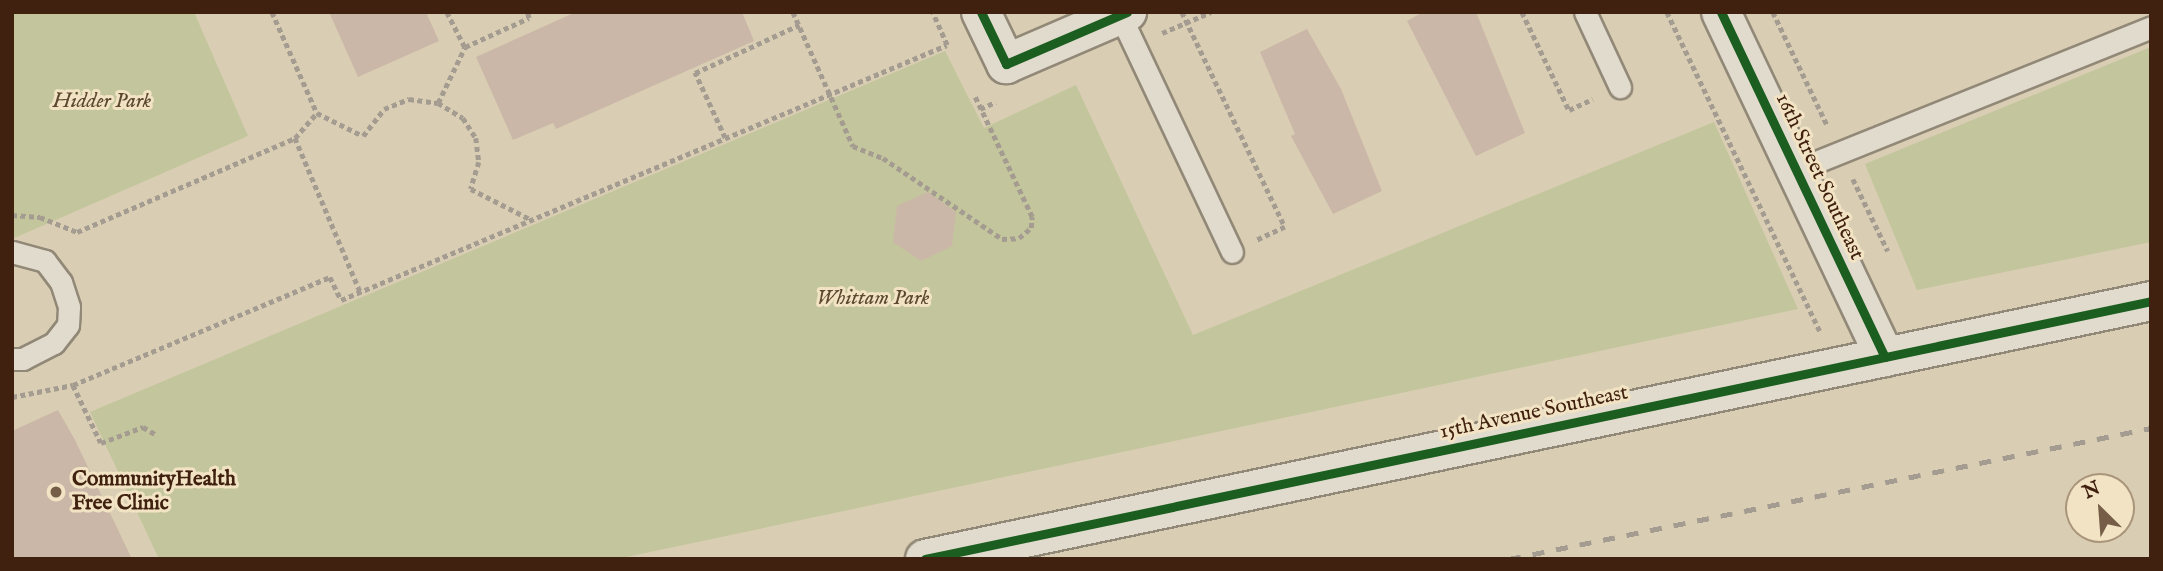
<!DOCTYPE html>
<html>
<head>
<meta charset="utf-8">
<style>
  body { margin:0 }
  #map { position:relative; width:2163px; height:571px; overflow:hidden; background:#d9ceb3; font-family:"IM FELL English",serif }
  div>[style] { position:absolute }
  [style*='--x'] { left:calc(var(--x)*1px); top:calc(var(--y)*1px); width:calc(var(--w)*1px); rotate:calc(var(--a)*1deg) }
  .green>* { inset:0; background:#c3c59c }
  .building>* { inset:0; background:#cbb7a7 }
  .path>* { height:4.5px; margin-top:-2.25px; transform-origin:0; background:repeating-linear-gradient(90deg,#a49c90 0 5px,transparent 0 8.5px) }
  .roads { filter:drop-shadow(2px 0 #928877) drop-shadow(-2px 0 #928877) drop-shadow(0 2px #928877) drop-shadow(0 -2px #928877) }
  .service>* { height:21px; margin:-10.5px; padding:0 10.5px; transform-origin:10.5px; border-radius:10.5px; background:#e1dbcd }
  .minor>* { height:38px; margin:-19px; padding:0 19px; transform-origin:19px; border-radius:19px; background:#e1dbcd }
  .tertiary>* { height:38px; margin:-19px; padding:0 19px; transform-origin:19px; border-radius:19px; background:#e1dbcd }
  .rail>* { height:5px; margin-top:-2.5px; transform-origin:0; background:repeating-linear-gradient(90deg,#a49c90 0 12px,transparent 0 24px) }
  .cycleway>* { height:9px; margin:-4.5px; padding:0 4.5px; transform-origin:4.5px; border-radius:4.5px; background:#1b5e20 }
  .dots>* { width:19px; height:19px; translate:-50% -50%; box-sizing:border-box; border:4px solid #f1e3c3; border-radius:50% }
  span { translate:-50% -50%; white-space:nowrap; text-align:center; line-height:1.15; -webkit-text-stroke:6px #f1e3c3; paint-order:stroke }
  .park-label { font-size:21px; color:#5c482e; font-style:italic }
  .street-label { font-size:21px; color:#40200f }
  .poi-label { font-size:21px; color:#40200f; font-weight:700 }
  .left { translate:0 -50%; text-align:left }
  .frame { position:absolute; inset:0; border:14px solid #40200f; pointer-events:none }
  .north { position:absolute; left:2065px; top:473px; width:70px; height:70px; box-sizing:border-box; background:#f1e3c3; border:2px solid #aa957b; border-radius:50%; rotate:335deg; font-size:19px; font-weight:700; line-height:28px; text-align:center; color:#40200f }
  .north::after { content:''; display:block; margin:auto; width:24px; height:32px; background:#765d48; clip-path:polygon(50% 0,100% 100%,50% 72%,0 100%) }
</style>
</head>
<body>
<div id="map">
  <div class="green">
    <i style="clip-path:polygon(12px 12px,194px 12px,248px 136px,12px 239px)"></i>
    <i style="clip-path:polygon(2151px 47px,2151px 242px,1917px 290px,1865px 164px)"></i>
    <i style="clip-path:polygon(945px 51px,984px 128px,1076px 85px,1193px 335px,1714px 122px,1798px 309px,617px 559px,159px 559px,90px 412px)"></i>
  </div>
  <div class="building">
    <i style="clip-path:polygon(329px 12px,426px 12px,439px 41px,358px 77px)"></i>
    <i style="clip-path:polygon(576px 12px,742px 12px,754px 41px,556px 129px,553px 123px,513px 140px,476px 57px)"></i>
    <i style="clip-path:polygon(1423px 12px,1476px 12px,1525px 133px,1476px 156px,1407px 21px)"></i>
    <i style="clip-path:polygon(1307px 29px,1341px 89px,1382px 191px,1333px 214px,1291px 136px,1295px 134px,1260px 52px)"></i>
    <i style="clip-path:polygon(928px 192px,956px 212px,952px 246px,921px 261px,893px 242px,897px 206px)"></i>
    <i style="clip-path:polygon(58px 410px,75px 440px,132px 559px,12px 559px,12px 431px)"></i>
  </div>
  <div class="path">
    <i style="--x:272;--y:12;--w:111;--a:66"></i>
    <i style="--x:317;--y:113;--w:51;--a:26.6"></i>
    <i style="--x:363;--y:136;--w:34;--a:-52"></i>
    <i style="--x:384;--y:109;--w:27;--a:-22"></i>
    <i style="--x:409;--y:99;--w:29;--a:8"></i>
    <i style="--x:438;--y:103;--w:29;--a:31"></i>
    <i style="--x:463;--y:118;--w:24;--a:57"></i>
    <i style="--x:476;--y:138;--w:24;--a:83"></i>
    <i style="--x:479;--y:162;--w:28;--a:107"></i>
    <i style="--x:471;--y:189;--w:66;--a:27"></i>
    <i style="--x:447;--y:12;--w:39;--a:63"></i>
    <i style="--x:793;--y:12;--w:147;--a:65.9"></i>
    <i style="--x:853;--y:146;--w:32;--a:22"></i>
    <i style="--x:883;--y:158;--w:144;--a:34.2"></i>
    <i style="--x:1002;--y:239;--w:17;--a:-3"></i>
    <i style="--x:1019;--y:238;--w:16;--a:-40"></i>
    <i style="--x:1031;--y:228;--w:11;--a:-85"></i>
    <i style="--x:1032;--y:217;--w:135;--a:-115.4"></i>
    <i style="--x:1182;--y:12;--w:238;--a:64.4"></i>
    <i style="--x:1285;--y:227;--w:31;--a:155"></i>
    <i style="--x:1522;--y:12;--w:109;--a:64.4"></i>
    <i style="--x:1569;--y:110;--w:26;--a:-25"></i>
    <i style="--x:1667;--y:12;--w:356;--a:64.4"></i>
    <i style="--x:1773;--y:12;--w:127;--a:64.4"></i>
    <i style="--x:1162;--y:33;--w:53;--a:-23.2"></i>
    <i style="--x:438;--y:103;--w:62;--a:-64.3"></i>
    <i style="--x:465;--y:47;--w:70;--a:-24.4"></i>
    <i style="--x:529;--y:18;--w:6;--a:-108"></i>
    <i style="--x:980;--y:109;--w:17;--a:-24"></i>
    <i style="--x:295;--y:138;--w:166;--a:67"></i>
    <i style="--x:725;--y:138;--w:72;--a:-114.8"></i>
    <i style="--x:695;--y:73;--w:115;--a:-24.8"></i>
    <i style="--x:1853;--y:179;--w:80;--a:64.1"></i>
    <i style="--x:12;--y:215;--w:28;--a:4"></i>
    <i style="--x:40;--y:217;--w:40;--a:22"></i>
    <i style="--x:77;--y:232;--w:237;--a:-23.3"></i>
    <i style="--x:295;--y:138;--w:33;--a:-49"></i>
    <i style="--x:73;--y:385;--w:64;--a:64.2"></i>
    <i style="--x:101;--y:443;--w:45;--a:-20.9"></i>
    <i style="--x:143;--y:427;--w:16;--a:30"></i>
    <i style="--x:12;--y:397;--w:62;--a:-11.1"></i>
    <i style="--x:73;--y:385;--w:279;--a:-22.8"></i>
    <i style="--x:330;--y:277;--w:25;--a:64"></i>
    <i style="--x:341;--y:300;--w:657;--a:-22.82"></i>
    <i style="--x:947;--y:45;--w:36;--a:-114"></i>
  </div>
  <div class="roads">
    <div class="service">
      <i style="--x:1585;--y:12;--w:83;--a:65"></i>
      <i style="--x:1120;--y:15;--w:262;--a:64.7"></i>
      <i style="--x:1796;--y:170;--w:383;--a:-21.9"></i>
      <i style="--x:12;--y:252;--w:34;--a:15"></i>
      <i style="--x:45;--y:261;--w:26;--a:53"></i>
      <i style="--x:61;--y:282;--w:26;--a:72"></i>
      <i style="--x:69;--y:307;--w:18;--a:93"></i>
      <i style="--x:68;--y:325;--w:23;--a:128"></i>
      <i style="--x:54;--y:343;--w:35;--a:153"></i>
      <i style="--x:23;--y:359;--w:11;--a:180"></i>
    </div>
    <div class="minor">
      <i style="--x:981;--y:12;--w:58;--a:64.3"></i>
      <i style="--x:1006;--y:64;--w:132;--a:-23.3"></i>
      <i style="--x:1721;--y:12;--w:382;--a:64.6"></i>
    </div>
    <div class="tertiary">
      <i style="--x:925;--y:559;--w:1253;--a:-11.88"></i>
    </div>
  </div>
  <div class="rail">
    <i style="--x:1509;--y:559;--w:655;--a:-11.53"></i>
  </div>
  <div class="cycleway">
    <i style="--x:981;--y:12;--w:58;--a:64.3"></i>
    <i style="--x:1006;--y:64;--w:132;--a:-23.3"></i>
    <i style="--x:1721;--y:12;--w:382;--a:64.6"></i>
    <i style="--x:925;--y:559;--w:1253;--a:-11.88"></i>
  </div>
  <div class="dots">
    <i style="left:56px;top:492px;background:#765d48"></i>
  </div>
  <div class="park-label">
    <span style="left:102px;top:102px">Hidder Park</span>
    <span style="left:873px;top:299px">Whittam Park</span>
  </div>
  <div class="street-label">
    <span style="left:1819px;top:177px;rotate:65deg">16th Street Southeast</span>
    <span style="left:1534px;top:413px;rotate:-12deg">15th Avenue Southeast</span>
  </div>
  <div class="poi-label">
    <span class="left" style="left:72px;top:492px">CommunityHealth<br>Free Clinic</span>
  </div>
  <div class="frame"></div>
  <div class="north">N</div>
</div>
</body>
</html>
